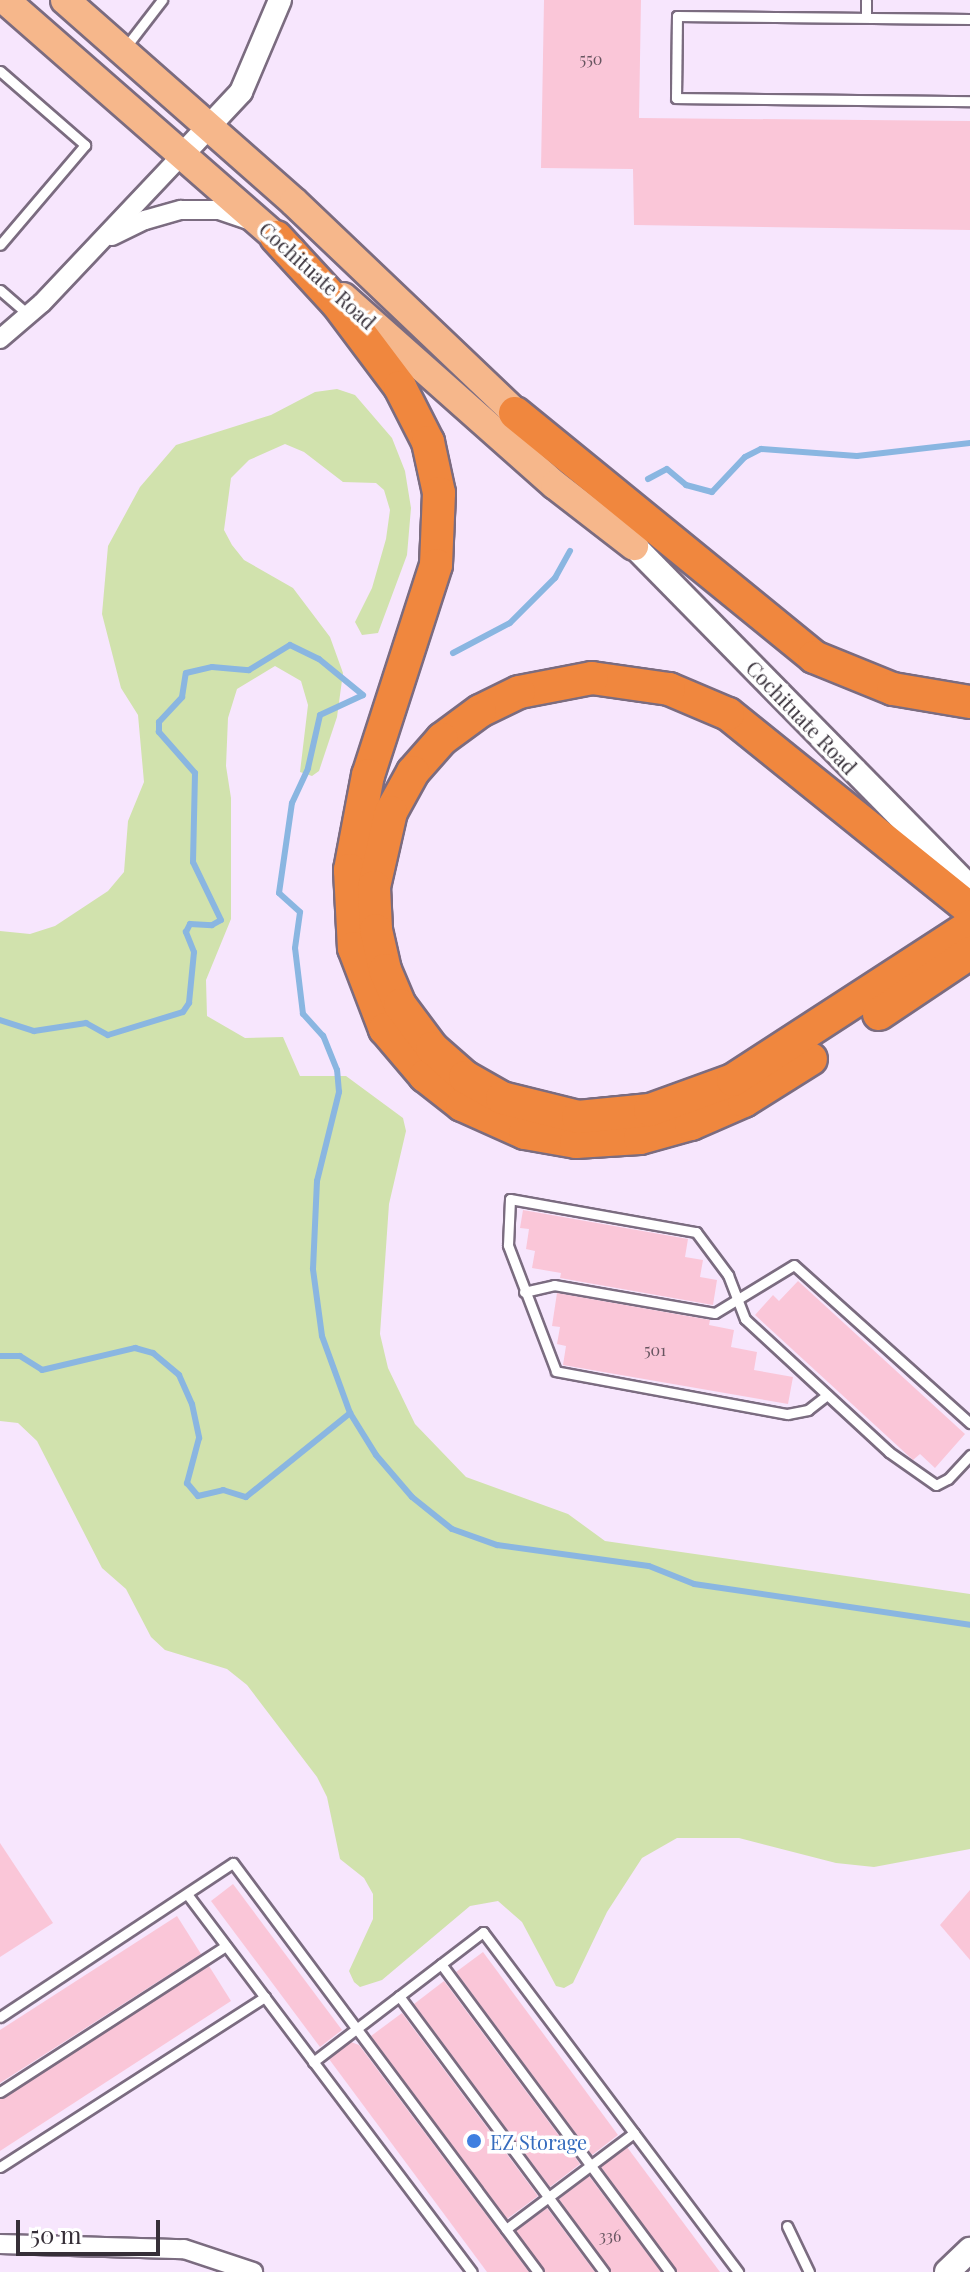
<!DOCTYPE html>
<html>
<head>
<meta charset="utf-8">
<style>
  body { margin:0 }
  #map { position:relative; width:970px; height:2272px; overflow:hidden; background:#f7e6fd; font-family:"Playfair Display",serif }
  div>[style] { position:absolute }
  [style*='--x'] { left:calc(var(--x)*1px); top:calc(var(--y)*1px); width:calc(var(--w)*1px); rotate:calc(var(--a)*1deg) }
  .green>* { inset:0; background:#d1e2ad }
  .stream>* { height:6px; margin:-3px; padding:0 3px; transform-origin:3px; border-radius:3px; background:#8ab6e1 }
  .building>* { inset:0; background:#fac6d8 }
  .roads { filter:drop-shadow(2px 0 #7b6c80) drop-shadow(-2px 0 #7b6c80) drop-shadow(0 2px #7b6c80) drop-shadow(0 -2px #7b6c80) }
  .service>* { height:9px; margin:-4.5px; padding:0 4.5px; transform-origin:4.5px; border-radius:4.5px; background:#fff }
  .minor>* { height:18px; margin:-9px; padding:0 9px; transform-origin:9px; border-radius:9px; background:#fff }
  .tertiary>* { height:22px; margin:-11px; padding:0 11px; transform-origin:11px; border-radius:11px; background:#fff }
  .secondary>* { height:24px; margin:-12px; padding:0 12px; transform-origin:12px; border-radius:12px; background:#fff }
  .primary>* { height:28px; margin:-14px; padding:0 14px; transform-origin:14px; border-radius:14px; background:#f6b78b }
  .motorway>* { height:32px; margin:-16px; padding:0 16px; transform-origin:16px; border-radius:16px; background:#f0873e }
  .dots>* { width:22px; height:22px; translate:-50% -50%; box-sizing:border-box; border:4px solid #fff; border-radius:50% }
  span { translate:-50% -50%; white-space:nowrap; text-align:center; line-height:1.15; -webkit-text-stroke:7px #fff; paint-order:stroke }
  .number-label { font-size:16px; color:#675560 }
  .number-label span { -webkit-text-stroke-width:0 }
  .street-label { font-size:20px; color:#362f38 }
  .shop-label { font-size:20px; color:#366cbe }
  .left { translate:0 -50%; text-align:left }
  .scale { position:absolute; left:16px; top:2220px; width:144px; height:36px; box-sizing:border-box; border:4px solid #362f38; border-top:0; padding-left:10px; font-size:24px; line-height:28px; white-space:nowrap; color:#362f38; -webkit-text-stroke:6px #fff; paint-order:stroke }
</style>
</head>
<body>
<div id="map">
  <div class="green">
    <i style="clip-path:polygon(337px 389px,355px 395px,392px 438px,405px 471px,411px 508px,407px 555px,378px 633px,362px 635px,355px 622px,372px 588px,386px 539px,390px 510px,384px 490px,376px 483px,343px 482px,304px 452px,285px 444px,249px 460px,231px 478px,224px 530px,232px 545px,244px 560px,293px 588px,330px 637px,343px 673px,337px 717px,319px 771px,312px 776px,300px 772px,308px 705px,301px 681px,275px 666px,237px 689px,228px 718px,226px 766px,231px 798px,231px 919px,206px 980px,207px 1016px,245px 1038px,283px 1037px,300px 1076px,346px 1076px,403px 1118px,406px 1131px,389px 1204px,380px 1334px,388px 1368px,415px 1424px,466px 1477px,568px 1514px,605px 1541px,970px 1594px,970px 1849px,874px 1867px,836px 1863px,739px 1838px,677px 1838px,642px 1858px,607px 1912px,573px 1983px,564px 1988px,556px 1986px,522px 1922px,498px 1901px,470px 1906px,382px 1980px,360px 1987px,354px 1982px,349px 1971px,373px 1919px,373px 1894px,364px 1878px,340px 1859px,327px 1797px,317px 1777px,247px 1685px,227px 1669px,165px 1650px,151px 1637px,126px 1589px,102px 1568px,37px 1441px,18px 1423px,0 1421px,0 931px,30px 934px,55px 926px,108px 891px,124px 872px,128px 821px,144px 782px,138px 715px,121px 688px,102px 614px,108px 546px,140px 487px,176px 445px,271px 415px,315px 392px)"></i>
  </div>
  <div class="stream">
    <i style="--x:648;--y:479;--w:21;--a:-28"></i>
    <i style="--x:667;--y:469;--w:25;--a:40"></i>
    <i style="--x:686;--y:485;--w:27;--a:15"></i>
    <i style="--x:712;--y:492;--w:48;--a:-46.7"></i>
    <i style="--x:745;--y:457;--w:18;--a:-27"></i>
    <i style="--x:761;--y:449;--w:96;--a:4.2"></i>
    <i style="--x:857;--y:456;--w:114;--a:-6.6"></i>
    <i style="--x:453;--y:653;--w:64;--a:-27.8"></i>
    <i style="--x:510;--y:623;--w:64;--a:-45"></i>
    <i style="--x:555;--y:578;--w:31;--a:-61"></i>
    <i style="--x:0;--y:1020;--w:36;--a:18"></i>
    <i style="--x:34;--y:1031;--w:53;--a:-8.7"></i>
    <i style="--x:86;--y:1023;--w:25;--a:29"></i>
    <i style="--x:108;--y:1035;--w:78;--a:-17"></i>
    <i style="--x:183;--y:1012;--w:11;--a:-56"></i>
    <i style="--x:189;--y:1003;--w:51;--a:-84.4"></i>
    <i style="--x:194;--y:952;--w:22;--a:-112"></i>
    <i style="--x:186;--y:932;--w:9;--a:-63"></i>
    <i style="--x:190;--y:924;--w:22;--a:3"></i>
    <i style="--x:212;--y:925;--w:10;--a:-29"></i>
    <i style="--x:221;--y:920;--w:64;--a:-115.8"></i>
    <i style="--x:193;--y:862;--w:89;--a:-88.7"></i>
    <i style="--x:195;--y:773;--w:55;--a:-131.3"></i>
    <i style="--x:159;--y:732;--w:10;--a:-90"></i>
    <i style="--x:159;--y:722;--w:34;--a:-47"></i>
    <i style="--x:182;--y:697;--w:24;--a:-81"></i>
    <i style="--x:186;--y:673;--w:27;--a:-13"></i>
    <i style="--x:212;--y:667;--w:37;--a:5"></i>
    <i style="--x:249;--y:670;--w:48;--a:-31.4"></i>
    <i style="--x:290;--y:645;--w:32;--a:26"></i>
    <i style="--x:319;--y:659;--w:57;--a:39.3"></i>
    <i style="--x:0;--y:1356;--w:20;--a:0"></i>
    <i style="--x:20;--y:1356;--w:26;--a:32"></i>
    <i style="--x:42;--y:1370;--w:96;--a:-13.3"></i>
    <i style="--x:135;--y:1348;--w:19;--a:16"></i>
    <i style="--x:153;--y:1353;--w:34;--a:40"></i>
    <i style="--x:179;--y:1375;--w:32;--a:66"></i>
    <i style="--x:192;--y:1404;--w:35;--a:78"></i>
    <i style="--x:199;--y:1438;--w:47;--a:104.9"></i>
    <i style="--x:187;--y:1483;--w:17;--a:50"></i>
    <i style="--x:198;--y:1496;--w:26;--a:-13"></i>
    <i style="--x:223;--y:1490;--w:24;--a:17"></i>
    <i style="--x:246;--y:1497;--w:134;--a:-38.9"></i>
    <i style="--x:350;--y:1413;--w:82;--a:-110"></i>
    <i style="--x:322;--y:1336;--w:68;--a:-97.7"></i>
    <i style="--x:313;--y:1269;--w:88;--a:-87.4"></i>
    <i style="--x:317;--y:1181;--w:92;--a:-76.1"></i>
    <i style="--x:339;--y:1092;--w:22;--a:-95"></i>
    <i style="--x:337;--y:1070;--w:37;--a:-112"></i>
    <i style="--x:323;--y:1036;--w:30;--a:-132"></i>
    <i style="--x:303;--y:1014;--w:66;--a:-96.9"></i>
    <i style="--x:295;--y:948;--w:36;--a:-82"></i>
    <i style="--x:300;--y:912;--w:28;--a:-138"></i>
    <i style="--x:279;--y:893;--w:91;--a:-81.8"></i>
    <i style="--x:292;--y:803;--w:38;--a:-65"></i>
    <i style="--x:308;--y:768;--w:54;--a:-77.2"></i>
    <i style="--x:320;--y:715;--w:47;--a:-24.9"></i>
    <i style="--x:350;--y:1413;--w:49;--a:58.2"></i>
    <i style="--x:376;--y:1455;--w:55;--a:49.4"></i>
    <i style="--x:412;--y:1497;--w:51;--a:38.7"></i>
    <i style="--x:452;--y:1529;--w:48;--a:19.6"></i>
    <i style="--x:497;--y:1545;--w:153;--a:7.9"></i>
    <i style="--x:649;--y:1566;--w:48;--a:21.8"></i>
    <i style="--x:694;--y:1584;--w:279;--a:8.4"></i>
  </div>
  <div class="building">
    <i style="clip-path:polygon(544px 0,641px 0,639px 118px,970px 121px,970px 230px,634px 225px,633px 169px,541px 168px)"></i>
    <i style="clip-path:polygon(523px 1210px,688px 1239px,685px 1257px,703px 1260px,700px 1277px,717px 1280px,713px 1305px,560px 1278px,561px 1273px,532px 1268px,535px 1251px,526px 1249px,529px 1229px,520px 1228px)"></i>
    <i style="clip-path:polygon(798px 1281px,965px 1434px,935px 1468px,920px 1454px,913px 1460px,755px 1315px,773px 1295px,779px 1301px)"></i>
    <i style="clip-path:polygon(557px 1293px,710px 1320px,709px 1325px,734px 1330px,731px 1347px,757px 1352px,754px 1370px,793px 1377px,788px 1404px,563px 1365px,566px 1346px,557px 1344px,560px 1327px,552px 1326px)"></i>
    <i style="clip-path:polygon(0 1843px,53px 1923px,0 1957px)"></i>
    <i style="clip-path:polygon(233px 1884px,342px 2030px,320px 2047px,211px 1901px)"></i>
    <i style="clip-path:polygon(970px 1890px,970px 1960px,940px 1925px)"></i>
    <i style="clip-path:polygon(177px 1916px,201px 1954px,0 2083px,0 2030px)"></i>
    <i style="clip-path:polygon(483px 1952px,618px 2135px,592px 2155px,456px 1972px)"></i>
    <i style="clip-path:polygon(209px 1966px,231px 2001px,0 2151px,0 2099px)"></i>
    <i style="clip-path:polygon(444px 1981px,580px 2164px,550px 2187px,414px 2004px)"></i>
    <i style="clip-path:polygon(402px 2013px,538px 2196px,507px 2219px,371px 2036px)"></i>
    <i style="clip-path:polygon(351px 2042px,359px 2045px,529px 2272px,487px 2272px,329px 2059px)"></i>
    <i style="clip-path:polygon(627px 2147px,720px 2272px,677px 2272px,601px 2167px)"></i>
    <i style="clip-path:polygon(589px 2176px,661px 2272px,611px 2272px,559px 2199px)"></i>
    <i style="clip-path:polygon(547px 2208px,595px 2272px,545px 2272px,516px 2231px)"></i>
  </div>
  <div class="roads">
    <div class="service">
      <i style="--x:866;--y:16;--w:16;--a:-90"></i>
      <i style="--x:970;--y:19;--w:293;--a:-179.4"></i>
      <i style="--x:677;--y:16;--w:82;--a:90.7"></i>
      <i style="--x:676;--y:98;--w:294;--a:0.6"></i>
      <i style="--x:125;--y:48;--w:61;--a:-52.4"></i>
      <i style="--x:0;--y:71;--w:113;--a:41"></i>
      <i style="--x:85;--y:145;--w:131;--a:130.4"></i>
      <i style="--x:0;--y:290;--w:38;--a:41"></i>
      <i style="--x:524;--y:1292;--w:31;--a:-13"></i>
      <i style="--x:554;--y:1285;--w:163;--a:9.9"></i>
      <i style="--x:715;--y:1313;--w:92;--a:-31.3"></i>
      <i style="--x:794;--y:1265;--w:237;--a:41.9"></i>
      <i style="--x:827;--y:1395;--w:24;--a:142"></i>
      <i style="--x:808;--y:1410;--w:21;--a:169"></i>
      <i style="--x:787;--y:1414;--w:235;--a:-169.5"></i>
      <i style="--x:556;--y:1371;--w:135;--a:-110.9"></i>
      <i style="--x:508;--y:1245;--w:46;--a:-87.5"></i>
      <i style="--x:510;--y:1199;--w:189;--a:10.1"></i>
      <i style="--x:696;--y:1232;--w:54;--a:53.3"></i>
      <i style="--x:728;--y:1275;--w:47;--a:68.9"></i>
      <i style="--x:745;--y:1319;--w:196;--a:42.7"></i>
      <i style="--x:889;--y:1452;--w:57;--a:35.1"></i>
      <i style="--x:936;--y:1485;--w:13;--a:-27"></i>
      <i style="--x:948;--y:1479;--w:33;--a:-47"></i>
      <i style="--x:187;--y:1894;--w:473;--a:53"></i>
      <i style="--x:441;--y:1964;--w:384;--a:53.4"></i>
      <i style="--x:399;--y:1996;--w:344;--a:53.4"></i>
      <i style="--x:0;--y:2017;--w:279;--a:-33.5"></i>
      <i style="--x:233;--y:1863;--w:510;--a:53.29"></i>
      <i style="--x:313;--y:2062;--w:214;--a:-37.4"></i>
      <i style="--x:483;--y:1932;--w:425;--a:53.1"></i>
      <i style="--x:0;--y:2092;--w:269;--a:-32.9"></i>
      <i style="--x:0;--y:2167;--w:315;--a:-32.7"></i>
      <i style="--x:787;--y:2226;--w:51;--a:64.4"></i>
      <i style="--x:506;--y:2229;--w:160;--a:-36.9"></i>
    </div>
    <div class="minor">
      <i style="--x:112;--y:236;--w:37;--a:-26"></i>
      <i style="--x:145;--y:220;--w:37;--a:-16"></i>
      <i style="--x:181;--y:210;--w:38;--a:0"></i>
      <i style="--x:219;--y:210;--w:31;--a:19"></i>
      <i style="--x:0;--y:339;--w:55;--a:-40.6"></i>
      <i style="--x:42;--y:303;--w:205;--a:-46.6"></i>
      <i style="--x:0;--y:2244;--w:184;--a:1.6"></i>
      <i style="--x:184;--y:2249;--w:73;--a:18.4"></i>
    </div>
    <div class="tertiary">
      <i style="--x:183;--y:154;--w:85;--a:-46.9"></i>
      <i style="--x:241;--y:92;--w:100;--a:-67"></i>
    </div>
    <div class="secondary">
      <i style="--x:634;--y:546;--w:479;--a:45.5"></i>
      <i style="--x:947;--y:2272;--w:32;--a:-44"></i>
    </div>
    <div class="primary">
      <i style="--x:5;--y:0;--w:380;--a:41.2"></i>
      <i style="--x:65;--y:0;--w:305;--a:41.4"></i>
      <i style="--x:294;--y:202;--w:327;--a:43.6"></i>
      <i style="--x:343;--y:297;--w:283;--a:41.6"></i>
      <i style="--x:555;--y:485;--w:100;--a:37.7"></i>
    </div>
    <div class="motorway">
      <i style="--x:276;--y:237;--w:90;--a:47.3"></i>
      <i style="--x:337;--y:303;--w:105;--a:53.1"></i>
      <i style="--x:400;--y:387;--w:62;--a:63"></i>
      <i style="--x:428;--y:442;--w:52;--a:77.8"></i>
      <i style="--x:439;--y:493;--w:72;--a:92.4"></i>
      <i style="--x:436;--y:565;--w:221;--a:107.9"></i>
      <i style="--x:368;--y:775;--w:97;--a:100.7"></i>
      <i style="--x:350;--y:870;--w:78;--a:87.1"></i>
      <i style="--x:354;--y:948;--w:87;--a:69.1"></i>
      <i style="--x:385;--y:1029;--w:62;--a:49.6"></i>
      <i style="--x:425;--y:1076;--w:47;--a:38.1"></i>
      <i style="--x:462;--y:1105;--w:69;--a:24"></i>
      <i style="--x:525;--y:1133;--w:52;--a:10"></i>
      <i style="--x:576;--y:1142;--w:64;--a:-3.6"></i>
      <i style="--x:640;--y:1138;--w:53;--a:-15.4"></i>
      <i style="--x:691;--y:1124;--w:58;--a:-23.5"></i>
      <i style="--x:744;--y:1101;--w:79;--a:-32.1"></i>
      <i style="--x:515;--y:413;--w:386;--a:39.2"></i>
      <i style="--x:814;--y:657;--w:85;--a:22.1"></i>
      <i style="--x:893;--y:689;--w:78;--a:9.6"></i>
      <i style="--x:970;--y:909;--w:311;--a:-141.1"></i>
      <i style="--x:728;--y:714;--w:64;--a:-157"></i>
      <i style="--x:669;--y:689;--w:78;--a:-171.9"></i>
      <i style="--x:592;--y:678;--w:74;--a:169.1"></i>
      <i style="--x:519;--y:692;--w:43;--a:154"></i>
      <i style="--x:480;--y:711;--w:47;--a:143.6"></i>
      <i style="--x:442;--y:739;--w:44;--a:131.3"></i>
      <i style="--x:413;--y:772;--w:46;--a:118.8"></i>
      <i style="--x:391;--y:812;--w:77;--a:102.8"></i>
      <i style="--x:374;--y:887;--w:43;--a:87.3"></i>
      <i style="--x:376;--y:930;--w:41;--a:77.3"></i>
      <i style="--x:385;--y:970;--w:38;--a:67"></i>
      <i style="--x:400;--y:1005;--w:54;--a:53.3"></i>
      <i style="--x:432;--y:1048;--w:44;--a:41.3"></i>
      <i style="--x:465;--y:1077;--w:43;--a:29.6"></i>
      <i style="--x:502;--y:1098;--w:78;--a:14"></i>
      <i style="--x:578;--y:1117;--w:72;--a:-5.6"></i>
      <i style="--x:650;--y:1110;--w:88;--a:-19.9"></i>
      <i style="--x:733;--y:1080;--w:283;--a:-33"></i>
      <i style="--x:879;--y:1014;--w:110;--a:-33.8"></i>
    </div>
  </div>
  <div class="dots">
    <i style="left:474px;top:2141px;background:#3f7fe0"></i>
  </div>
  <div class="number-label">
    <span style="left:591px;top:59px">550</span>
    <span style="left:655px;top:1350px">501</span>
    <span style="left:610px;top:2236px">336</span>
  </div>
  <div class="street-label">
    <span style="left:318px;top:275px;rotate:42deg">Cochituate Road</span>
    <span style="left:802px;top:717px;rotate:46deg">Cochituate Road</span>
  </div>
  <div class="shop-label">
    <span class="left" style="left:490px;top:2141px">EZ Storage</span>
  </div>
  <div class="scale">50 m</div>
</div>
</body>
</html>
